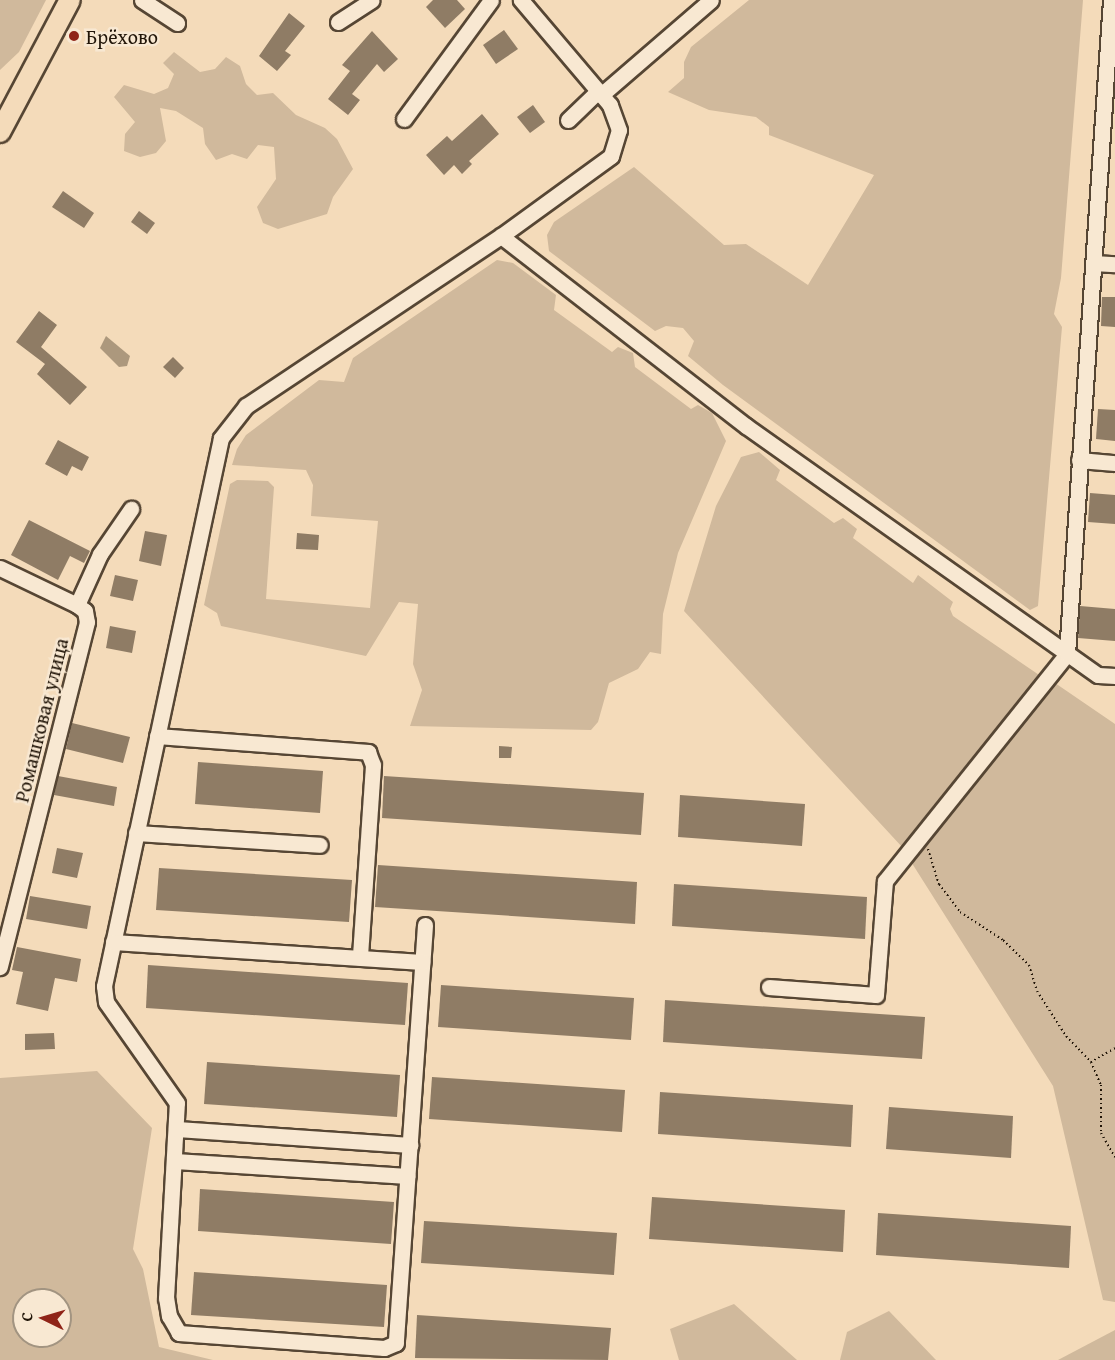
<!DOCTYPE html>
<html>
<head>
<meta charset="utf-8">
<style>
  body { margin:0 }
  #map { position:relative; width:1115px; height:1360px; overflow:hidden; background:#f4dbba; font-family:"Gentium Book Plus",serif }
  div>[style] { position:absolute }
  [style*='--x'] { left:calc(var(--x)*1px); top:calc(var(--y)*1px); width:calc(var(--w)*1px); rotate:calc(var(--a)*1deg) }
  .green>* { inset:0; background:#d0b99c }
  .water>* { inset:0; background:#ac987d }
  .building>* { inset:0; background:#8f7c65 }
  .path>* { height:2px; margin-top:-1px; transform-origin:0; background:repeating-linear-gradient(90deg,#211508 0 1.5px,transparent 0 4.5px) }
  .roads { filter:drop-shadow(2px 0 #564634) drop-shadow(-2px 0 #564634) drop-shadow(0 2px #564634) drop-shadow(0 -2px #564634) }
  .minor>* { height:15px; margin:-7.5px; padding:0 7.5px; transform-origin:7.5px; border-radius:7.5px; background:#f8e8d2 }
  .major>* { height:20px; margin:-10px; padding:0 10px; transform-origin:10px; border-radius:10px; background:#f4dbba }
  .dots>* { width:16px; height:16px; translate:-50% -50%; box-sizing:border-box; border:3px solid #f8e8d2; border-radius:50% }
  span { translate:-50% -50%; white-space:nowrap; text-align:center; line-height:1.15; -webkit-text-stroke:5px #f8e8d2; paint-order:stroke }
  .poi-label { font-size:20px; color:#211508 }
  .left { translate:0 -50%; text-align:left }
  .street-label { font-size:20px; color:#211508 }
  .north { position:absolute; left:12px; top:1288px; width:60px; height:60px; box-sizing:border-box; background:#f8e8d2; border:2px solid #a29481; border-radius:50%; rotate:275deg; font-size:16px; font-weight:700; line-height:24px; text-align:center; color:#211508 }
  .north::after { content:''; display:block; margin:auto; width:21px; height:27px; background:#8f2418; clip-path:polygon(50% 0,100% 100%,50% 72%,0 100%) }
</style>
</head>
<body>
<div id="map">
  <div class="green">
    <i style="clip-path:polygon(0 0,46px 0,19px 52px,0 70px)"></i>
    <i style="clip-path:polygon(749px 0,1083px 0,1061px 278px,1054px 314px,1062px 327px,1038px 606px,1030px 610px,723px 385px,688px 356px,694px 341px,683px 328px,666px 326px,655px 331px,549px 251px,547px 235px,554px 222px,634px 167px,724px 245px,746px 244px,808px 285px,874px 175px,769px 135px,769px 127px,756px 117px,709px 110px,668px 92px,684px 78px,684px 62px,691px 47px)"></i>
    <i style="clip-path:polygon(174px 52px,200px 72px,215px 69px,226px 57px,240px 66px,246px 84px,257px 95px,273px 93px,296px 115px,325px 128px,337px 139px,353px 169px,333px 197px,327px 214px,278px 229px,263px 223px,257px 207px,276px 179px,274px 147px,258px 145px,247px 159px,232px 154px,216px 160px,205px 144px,203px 128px,176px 111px,160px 108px,166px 141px,156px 153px,140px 157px,124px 151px,125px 134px,135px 122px,114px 97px,124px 85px,154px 94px,168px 88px,174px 74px,163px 63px)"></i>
    <i style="clip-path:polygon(497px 260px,513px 263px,556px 295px,554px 310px,612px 352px,618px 347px,633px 353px,635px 367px,691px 409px,698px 405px,712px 413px,726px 441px,678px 553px,663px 614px,661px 654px,650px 652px,638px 669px,609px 683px,598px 722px,591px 730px,410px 726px,422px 690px,413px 664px,418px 604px,399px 602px,366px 656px,221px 626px,217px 613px,204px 605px,230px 484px,237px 480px,268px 481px,274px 487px,266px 599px,370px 608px,378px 521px,311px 516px,313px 485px,306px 470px,232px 465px,237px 449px,246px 435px,319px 380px,344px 382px,353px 358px)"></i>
    <i style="clip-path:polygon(759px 452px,780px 470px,776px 480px,834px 523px,843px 518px,857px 529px,853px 538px,913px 583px,918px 575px,953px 602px,950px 609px,953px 616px,1045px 679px,903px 848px,684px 611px,716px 506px,741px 457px)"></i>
    <i style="clip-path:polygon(1055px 683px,1115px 724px,1115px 1302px,1103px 1300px,1053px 1086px,908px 857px)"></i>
    <i style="clip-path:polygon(evenodd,97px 1071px,152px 1128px,133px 1249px,143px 1269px,159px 1347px,213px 1360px,0 1360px,0 1078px,97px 1071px,24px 1300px,60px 1300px,60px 1336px,24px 1336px,24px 1300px)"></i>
    <i style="clip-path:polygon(734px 1304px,797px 1360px,679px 1360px,670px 1329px)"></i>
    <i style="clip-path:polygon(889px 1311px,936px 1360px,840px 1360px,847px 1332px)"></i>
    <i style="clip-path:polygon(1115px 1330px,1115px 1360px,1058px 1360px)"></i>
  </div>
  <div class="water">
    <i style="clip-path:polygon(106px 336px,130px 356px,127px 366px,119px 367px,100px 348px)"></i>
  </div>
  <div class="building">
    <i style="clip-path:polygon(433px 0,457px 0,465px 9px,445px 28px,426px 7px)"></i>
    <i style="clip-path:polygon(289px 13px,305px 26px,285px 51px,291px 55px,277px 71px,259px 56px)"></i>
    <i style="clip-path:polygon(504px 30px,518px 49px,496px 64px,483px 45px)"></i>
    <i style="clip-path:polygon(372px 31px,398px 59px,384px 72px,377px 64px,352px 94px,360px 100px,348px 115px,328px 99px,350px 71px,342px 65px)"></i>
    <i style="clip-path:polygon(533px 105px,545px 122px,530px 133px,517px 117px)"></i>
    <i style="clip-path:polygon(482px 114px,499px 134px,469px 161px,472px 164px,462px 174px,454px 165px,444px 175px,426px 155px,447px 136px,452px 141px)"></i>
    <i style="clip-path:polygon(63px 191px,94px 213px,84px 228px,52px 207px)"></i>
    <i style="clip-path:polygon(139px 211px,155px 223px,147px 234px,131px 222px)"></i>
    <i style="clip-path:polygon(1102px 297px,1115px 297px,1115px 327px,1101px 326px)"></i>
    <i style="clip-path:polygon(39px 311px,57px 325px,41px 347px,87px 387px,70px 405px,37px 374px,45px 364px,16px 342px)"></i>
    <i style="clip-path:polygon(173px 357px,184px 368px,175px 378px,163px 367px)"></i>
    <i style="clip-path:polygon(1098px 409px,1115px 410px,1115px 441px,1096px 439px)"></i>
    <i style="clip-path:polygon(58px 440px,89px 457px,82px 471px,72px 466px,67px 476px,45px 464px)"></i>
    <i style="clip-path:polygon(1090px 493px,1115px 495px,1115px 524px,1088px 522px)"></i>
    <i style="clip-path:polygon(29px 520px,90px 551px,84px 563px,70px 556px,58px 580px,11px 555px)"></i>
    <i style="clip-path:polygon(145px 531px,167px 535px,161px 566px,139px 561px)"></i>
    <i style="clip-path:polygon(297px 533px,319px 535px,318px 550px,296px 549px)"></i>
    <i style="clip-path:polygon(115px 575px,138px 580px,133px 601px,110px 596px)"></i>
    <i style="clip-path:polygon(1080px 606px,1115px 609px,1115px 641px,1078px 638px)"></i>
    <i style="clip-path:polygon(110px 626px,136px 631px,132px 653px,106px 648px)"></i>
    <i style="clip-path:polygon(72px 723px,130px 737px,123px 763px,66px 749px)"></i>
    <i style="clip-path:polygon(499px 746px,512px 747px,511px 758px,499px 758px)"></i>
    <i style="clip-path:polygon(198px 762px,323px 771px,320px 813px,195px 804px)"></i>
    <i style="clip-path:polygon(58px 776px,117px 787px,114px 806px,54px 795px)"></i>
    <i style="clip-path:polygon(384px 776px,644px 793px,641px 835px,382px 818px)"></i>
    <i style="clip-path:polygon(680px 795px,805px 804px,802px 846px,678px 837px)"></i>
    <i style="clip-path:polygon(57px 848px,83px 853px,77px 878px,52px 873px)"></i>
    <i style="clip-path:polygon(378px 865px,637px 882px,635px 924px,375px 907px)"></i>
    <i style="clip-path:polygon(159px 868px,352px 880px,349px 922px,156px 910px)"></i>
    <i style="clip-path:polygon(674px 884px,867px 897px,865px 939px,672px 926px)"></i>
    <i style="clip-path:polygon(30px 896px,91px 906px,87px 929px,26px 919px)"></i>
    <i style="clip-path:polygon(17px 947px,81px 959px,77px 982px,55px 978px,48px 1011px,16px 1004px,23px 972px,12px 970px)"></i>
    <i style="clip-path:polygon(148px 965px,408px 983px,405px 1025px,146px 1008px)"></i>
    <i style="clip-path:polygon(441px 985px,634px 998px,631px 1040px,438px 1027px)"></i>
    <i style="clip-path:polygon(665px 1000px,925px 1017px,922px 1059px,663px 1042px)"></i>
    <i style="clip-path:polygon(54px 1033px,55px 1049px,25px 1050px,25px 1034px)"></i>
    <i style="clip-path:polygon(207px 1062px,400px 1075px,397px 1117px,204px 1104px)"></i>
    <i style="clip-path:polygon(432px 1077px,625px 1090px,622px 1132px,429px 1119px)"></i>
    <i style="clip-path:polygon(660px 1092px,853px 1105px,851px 1147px,658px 1134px)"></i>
    <i style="clip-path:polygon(889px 1107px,1013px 1116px,1011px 1158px,886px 1149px)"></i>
    <i style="clip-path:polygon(200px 1189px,394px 1202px,391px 1244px,198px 1231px)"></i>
    <i style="clip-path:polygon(652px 1197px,845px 1210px,843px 1252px,649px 1239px)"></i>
    <i style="clip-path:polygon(878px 1213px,1071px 1226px,1069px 1268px,876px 1255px)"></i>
    <i style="clip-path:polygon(424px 1221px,617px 1233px,614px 1275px,421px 1263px)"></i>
    <i style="clip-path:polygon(194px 1272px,387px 1285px,384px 1327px,191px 1315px)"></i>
    <i style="clip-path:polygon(417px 1315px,611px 1328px,608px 1360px,415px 1358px)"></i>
  </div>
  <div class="path">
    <i style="--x:928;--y:849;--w:37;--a:73"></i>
    <i style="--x:939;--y:884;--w:35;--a:53"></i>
    <i style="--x:960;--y:912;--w:51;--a:33.1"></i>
    <i style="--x:1003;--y:940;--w:36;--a:44"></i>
    <i style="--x:1029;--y:965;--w:27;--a:73"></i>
    <i style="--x:1037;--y:991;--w:54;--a:57.2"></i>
    <i style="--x:1066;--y:1036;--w:36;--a:46"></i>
    <i style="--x:1115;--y:1048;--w:28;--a:150"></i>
    <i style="--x:1091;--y:1062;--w:25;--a:67"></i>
    <i style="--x:1101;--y:1085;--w:48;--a:90"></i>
    <i style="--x:1101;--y:1133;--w:28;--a:60"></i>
  </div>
  <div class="roads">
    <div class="minor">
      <i style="--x:142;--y:0;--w:42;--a:33.3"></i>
      <i style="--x:338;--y:22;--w:40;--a:-32.9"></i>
      <i style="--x:601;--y:95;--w:145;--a:-40.8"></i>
      <i style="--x:404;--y:119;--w:147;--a:-53.8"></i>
      <i style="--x:568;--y:120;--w:42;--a:-44"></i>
      <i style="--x:501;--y:236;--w:310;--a:37.8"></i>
      <i style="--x:746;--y:426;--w:431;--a:35.3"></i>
      <i style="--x:1098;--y:675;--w:17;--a:3"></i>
      <i style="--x:1093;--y:263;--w:22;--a:3"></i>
      <i style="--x:1079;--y:460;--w:36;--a:5"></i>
      <i style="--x:0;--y:568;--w:85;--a:25.7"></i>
      <i style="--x:77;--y:605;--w:10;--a:37"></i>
      <i style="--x:85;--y:611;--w:11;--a:80"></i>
      <i style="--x:87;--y:622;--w:356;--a:104.2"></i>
      <i style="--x:77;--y:605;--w:56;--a:-65.7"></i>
      <i style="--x:100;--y:554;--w:55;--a:-55.4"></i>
      <i style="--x:157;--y:736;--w:212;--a:4.3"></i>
      <i style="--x:368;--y:752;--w:14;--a:69"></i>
      <i style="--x:373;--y:765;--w:193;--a:93.9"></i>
      <i style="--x:136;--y:833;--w:184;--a:3.7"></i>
      <i style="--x:425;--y:925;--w:419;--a:94"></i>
      <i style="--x:396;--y:1343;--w:13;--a:157"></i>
      <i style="--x:384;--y:1348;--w:206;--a:-175.8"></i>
      <i style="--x:179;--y:1333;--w:20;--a:-120"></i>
      <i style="--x:169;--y:1316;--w:18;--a:-99"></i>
      <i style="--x:166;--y:1298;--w:195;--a:-86.8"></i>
      <i style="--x:177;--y:1103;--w:123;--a:-125.1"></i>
      <i style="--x:106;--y:1002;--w:16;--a:-97"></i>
      <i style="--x:104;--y:986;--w:560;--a:-77.95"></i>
      <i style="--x:221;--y:438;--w:41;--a:-52"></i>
      <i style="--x:246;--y:406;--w:306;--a:-33.7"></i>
      <i style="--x:501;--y:236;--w:136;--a:-36"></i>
      <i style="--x:611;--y:156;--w:27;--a:-73"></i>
      <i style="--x:619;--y:130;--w:27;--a:-110"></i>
      <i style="--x:610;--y:105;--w:138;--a:-130.3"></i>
      <i style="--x:113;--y:942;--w:310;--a:3.7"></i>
      <i style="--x:769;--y:987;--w:107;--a:4.3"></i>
      <i style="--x:876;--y:995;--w:114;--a:-85.5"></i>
      <i style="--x:885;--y:881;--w:291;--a:-51.3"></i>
      <i style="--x:1067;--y:654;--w:655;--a:-86.15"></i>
      <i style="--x:177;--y:1129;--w:234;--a:3.9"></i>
      <i style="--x:175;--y:1161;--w:233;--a:3.7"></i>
    </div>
    <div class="major">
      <i style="--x:0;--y:132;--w:149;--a:-62.1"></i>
    </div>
  </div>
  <div class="dots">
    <i style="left:74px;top:36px;background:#8f2418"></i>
  </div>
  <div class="poi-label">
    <span class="left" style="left:86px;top:36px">Брёхово</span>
  </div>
  <div class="street-label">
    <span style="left:41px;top:720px;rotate:-76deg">Ромашковая улица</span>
  </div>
  <div class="north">С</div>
</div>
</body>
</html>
